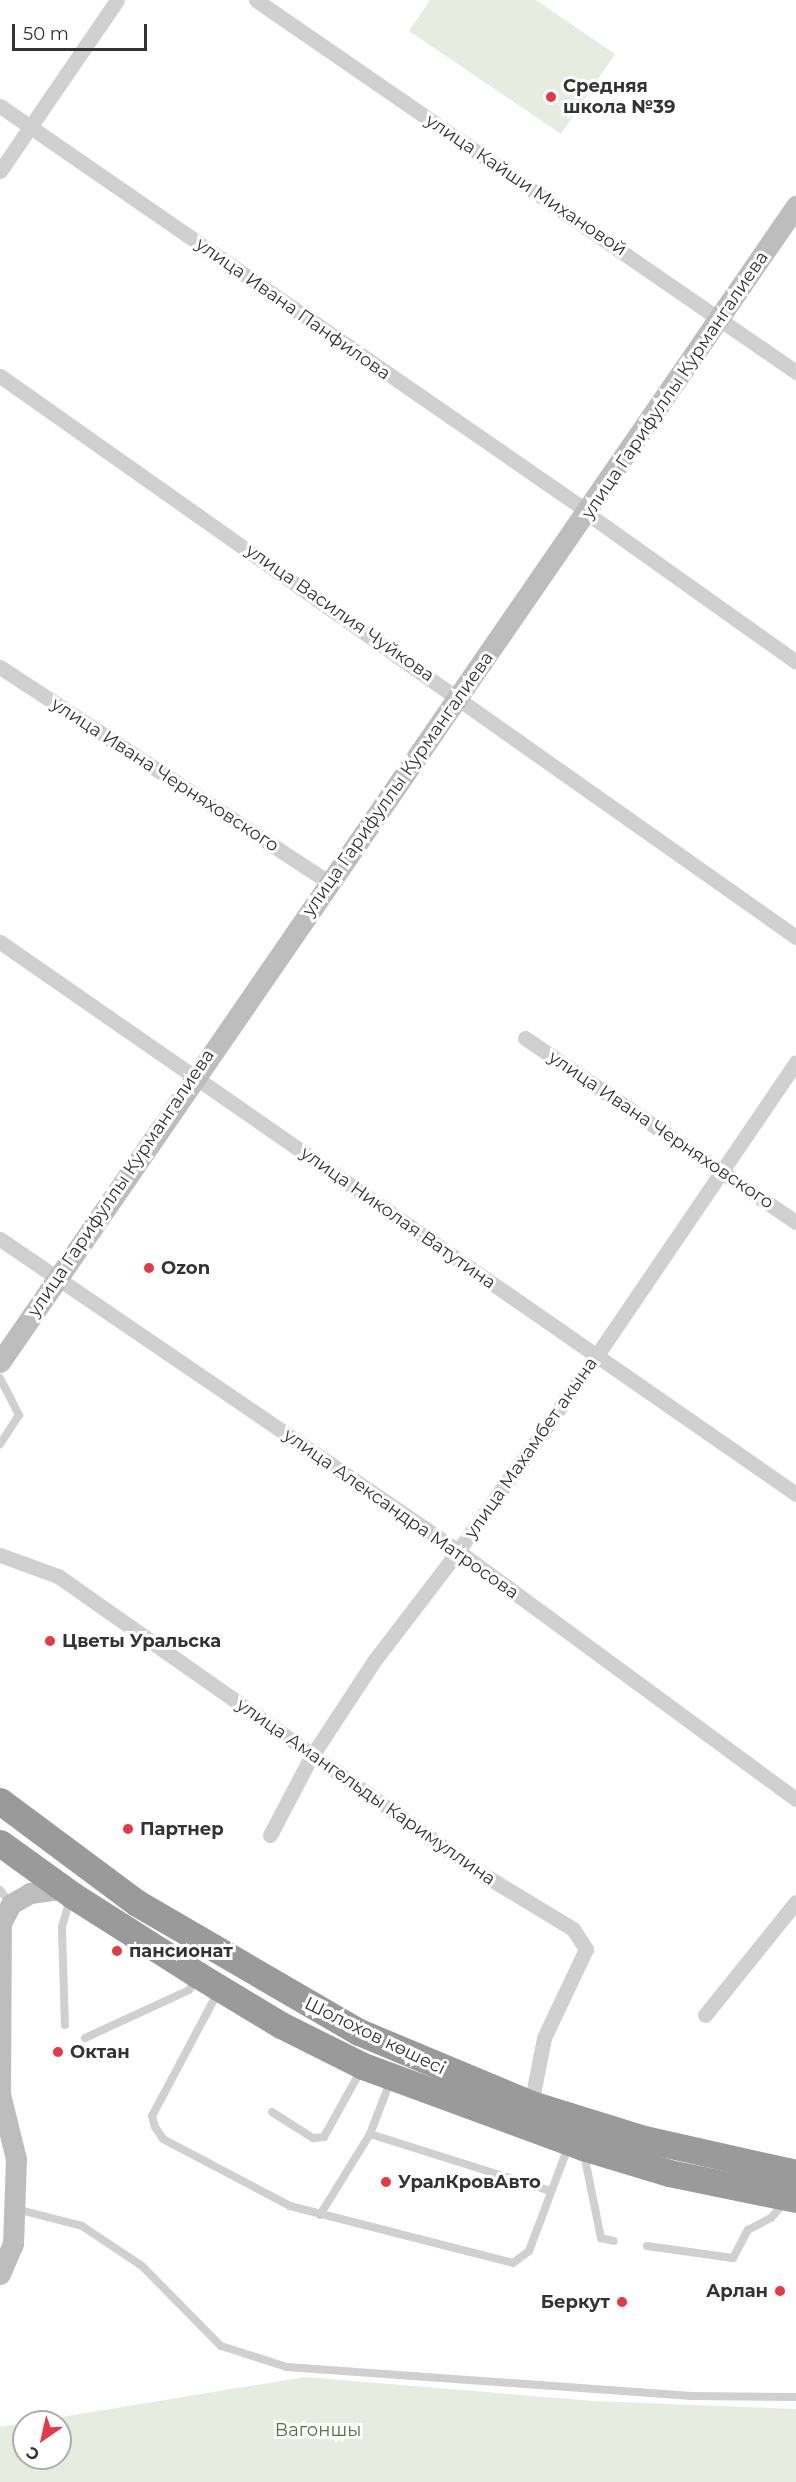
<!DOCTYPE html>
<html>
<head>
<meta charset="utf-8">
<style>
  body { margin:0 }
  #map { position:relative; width:796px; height:2482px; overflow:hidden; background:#fff; font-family:Montserrat,sans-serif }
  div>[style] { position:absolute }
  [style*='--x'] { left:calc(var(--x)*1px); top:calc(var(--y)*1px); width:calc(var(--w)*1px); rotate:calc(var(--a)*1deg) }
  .green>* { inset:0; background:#e6ecdf }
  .lane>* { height:8px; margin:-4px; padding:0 4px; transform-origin:4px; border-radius:4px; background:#d0d0d0 }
  .street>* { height:15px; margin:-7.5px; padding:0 7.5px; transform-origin:7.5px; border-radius:7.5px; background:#d0d0d0 }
  .secondary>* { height:21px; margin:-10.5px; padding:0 10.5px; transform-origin:10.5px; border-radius:10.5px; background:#bdbdbd }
  .highway>* { height:27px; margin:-13.5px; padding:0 13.5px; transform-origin:13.5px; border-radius:13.5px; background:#9a9a9a }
  .dots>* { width:16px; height:16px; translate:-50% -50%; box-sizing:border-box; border:3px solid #fff; border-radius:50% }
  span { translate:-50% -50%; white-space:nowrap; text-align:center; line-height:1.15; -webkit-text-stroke:6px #fff; paint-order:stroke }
  .poi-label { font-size:18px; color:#333; font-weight:700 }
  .left { translate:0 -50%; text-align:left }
  .right { translate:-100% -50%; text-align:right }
  .street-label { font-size:18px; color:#333 }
  .park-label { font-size:18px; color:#56703f }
  .north { position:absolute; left:12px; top:2410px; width:60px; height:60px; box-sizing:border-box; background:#fff; border:2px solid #adadad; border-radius:50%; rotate:214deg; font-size:16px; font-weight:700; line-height:24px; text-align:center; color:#333 }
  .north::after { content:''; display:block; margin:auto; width:21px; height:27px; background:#e63946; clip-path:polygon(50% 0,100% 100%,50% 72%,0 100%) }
  .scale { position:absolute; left:12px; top:24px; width:135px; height:27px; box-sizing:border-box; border:3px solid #333; border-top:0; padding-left:8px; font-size:18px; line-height:21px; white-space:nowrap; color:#333; -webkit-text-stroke:4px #fff; paint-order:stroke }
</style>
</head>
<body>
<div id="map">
  <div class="green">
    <i style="clip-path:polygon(430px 0,536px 0,615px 54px,561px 134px,409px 31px)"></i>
    <i style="clip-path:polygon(305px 2377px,593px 2401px,796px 2409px,796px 2482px,0 2482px,0 2427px,24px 2423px,24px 2458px,60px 2458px,60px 2422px,31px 2422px)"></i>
  </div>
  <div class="lane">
    <i style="--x:0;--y:1378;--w:42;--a:62.8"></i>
    <i style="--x:19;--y:1415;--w:35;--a:123"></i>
    <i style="--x:0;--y:1890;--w:16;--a:52"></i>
    <i style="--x:218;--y:1992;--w:140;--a:118"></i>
    <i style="--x:152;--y:2116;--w:11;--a:75"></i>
    <i style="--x:155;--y:2127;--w:14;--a:56"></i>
    <i style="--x:163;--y:2139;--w:144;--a:27.8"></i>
    <i style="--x:290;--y:2206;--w:230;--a:14.3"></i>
    <i style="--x:513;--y:2263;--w:20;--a:-37"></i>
    <i style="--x:529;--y:2251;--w:111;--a:-69.4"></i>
    <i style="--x:65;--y:2025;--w:98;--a:-91.8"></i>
    <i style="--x:62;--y:1927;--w:29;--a:-74"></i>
    <i style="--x:85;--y:2038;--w:115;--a:-24.8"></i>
    <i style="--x:189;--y:1990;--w:13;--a:-58"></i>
    <i style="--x:390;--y:2082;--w:56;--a:111"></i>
    <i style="--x:370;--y:2134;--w:190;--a:17.5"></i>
    <i style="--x:272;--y:2112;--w:49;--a:32.4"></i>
    <i style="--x:313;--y:2138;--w:11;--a:-5"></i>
    <i style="--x:324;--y:2137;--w:77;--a:-61.1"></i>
    <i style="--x:584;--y:2154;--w:86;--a:78.6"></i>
    <i style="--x:601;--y:2238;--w:13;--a:13"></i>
    <i style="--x:16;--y:2209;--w:68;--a:14.4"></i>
    <i style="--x:82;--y:2226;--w:72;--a:33.7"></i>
    <i style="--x:142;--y:2266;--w:112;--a:45.4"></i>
    <i style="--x:221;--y:2346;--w:69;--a:17.7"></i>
    <i style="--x:287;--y:2367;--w:406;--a:4.1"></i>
    <i style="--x:692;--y:2396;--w:104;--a:0.6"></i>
    <i style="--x:320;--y:2215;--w:95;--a:-58.3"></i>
    <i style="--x:647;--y:2246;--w:87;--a:7.9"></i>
    <i style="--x:733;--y:2258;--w:32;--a:-62"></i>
    <i style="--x:748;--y:2230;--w:26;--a:-28"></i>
    <i style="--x:771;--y:2218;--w:21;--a:-49"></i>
  </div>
  <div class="street">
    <i style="--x:256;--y:0;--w:656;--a:34.56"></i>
    <i style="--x:0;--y:106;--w:713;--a:34.6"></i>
    <i style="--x:0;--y:171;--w:207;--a:-55.6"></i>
    <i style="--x:0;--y:376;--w:974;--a:35.18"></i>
    <i style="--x:588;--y:514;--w:255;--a:35.4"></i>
    <i style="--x:0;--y:667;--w:394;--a:33.2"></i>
    <i style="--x:0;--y:942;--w:969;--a:34.74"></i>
    <i style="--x:525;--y:1038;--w:328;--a:34.2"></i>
    <i style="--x:0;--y:1239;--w:554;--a:34.26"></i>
    <i style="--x:458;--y:1551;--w:419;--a:36.3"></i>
    <i style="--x:0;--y:1555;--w:62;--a:19.9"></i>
    <i style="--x:58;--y:1576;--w:515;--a:35.11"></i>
    <i style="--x:479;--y:1872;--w:110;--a:31.2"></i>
    <i style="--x:573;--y:1929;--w:24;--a:57"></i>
    <i style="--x:586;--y:1949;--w:98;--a:115.3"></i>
    <i style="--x:544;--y:2038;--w:67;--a:101.1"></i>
    <i style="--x:270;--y:1835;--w:88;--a:-62.3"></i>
    <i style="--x:311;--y:1757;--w:115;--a:-56.7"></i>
    <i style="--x:374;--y:1661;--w:138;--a:-52.6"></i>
    <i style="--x:458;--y:1551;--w:240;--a:-54.7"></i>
    <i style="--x:597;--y:1355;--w:354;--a:-55.8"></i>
    <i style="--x:705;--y:2015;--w:145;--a:-51.2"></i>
  </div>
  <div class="secondary">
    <i style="--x:0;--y:1362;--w:1404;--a:-55.45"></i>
    <i style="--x:0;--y:2274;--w:33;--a:-67"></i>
    <i style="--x:13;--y:2244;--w:85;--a:-88"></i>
    <i style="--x:16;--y:2159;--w:67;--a:-103.8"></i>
    <i style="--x:0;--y:2094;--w:171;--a:-89.7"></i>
    <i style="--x:1;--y:1923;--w:21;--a:-62"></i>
    <i style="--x:11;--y:1904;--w:22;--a:-30"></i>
    <i style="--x:30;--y:1893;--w:34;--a:-8"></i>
  </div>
  <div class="highway">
    <i style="--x:0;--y:1801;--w:171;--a:36.7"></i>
    <i style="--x:137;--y:1903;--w:257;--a:30.2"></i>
    <i style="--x:359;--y:2032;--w:186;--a:22.7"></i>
    <i style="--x:531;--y:2104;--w:118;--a:17.2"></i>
    <i style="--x:644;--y:2139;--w:156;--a:12.6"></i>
    <i style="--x:0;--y:1843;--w:89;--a:35.8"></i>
    <i style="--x:72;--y:1895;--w:149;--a:32.4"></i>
    <i style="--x:198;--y:1975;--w:97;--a:31.1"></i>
    <i style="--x:281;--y:2025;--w:92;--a:26.6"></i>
    <i style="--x:363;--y:2066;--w:234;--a:20.2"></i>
    <i style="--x:583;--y:2147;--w:90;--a:16.8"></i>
    <i style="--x:669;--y:2173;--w:130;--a:11.6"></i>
  </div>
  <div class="dots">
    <i style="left:551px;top:97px;background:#e63946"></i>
    <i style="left:149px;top:1268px;background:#e63946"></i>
    <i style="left:50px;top:1641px;background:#e63946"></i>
    <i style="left:128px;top:1829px;background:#e63946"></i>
    <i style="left:117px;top:1951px;background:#e63946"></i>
    <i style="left:58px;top:2052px;background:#e63946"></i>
    <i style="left:386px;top:2182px;background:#e63946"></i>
    <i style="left:780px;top:2291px;background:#e63946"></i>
    <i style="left:622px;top:2302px;background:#e63946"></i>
  </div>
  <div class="poi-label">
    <span class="left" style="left:563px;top:97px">Средняя<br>школа №39</span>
    <span class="left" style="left:161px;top:1268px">Ozon</span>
    <span class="left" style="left:62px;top:1641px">Цветы Уральска</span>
    <span class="left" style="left:140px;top:1829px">Партнер</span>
    <span class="left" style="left:129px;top:1951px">пансионат</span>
    <span class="left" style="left:70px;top:2052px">Октан</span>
    <span class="left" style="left:398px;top:2182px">УралКровАвто</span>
    <span class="right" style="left:768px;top:2291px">Арлан</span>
    <span class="right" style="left:610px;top:2302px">Беркут</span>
  </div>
  <div class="street-label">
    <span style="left:526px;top:185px;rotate:34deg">улица Кайши Михановой</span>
    <span style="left:293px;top:309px;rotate:35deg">улица Ивана Панфилова</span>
    <span style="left:675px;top:385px;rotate:-56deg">улица Гарифуллы Курмангалиева</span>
    <span style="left:340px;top:613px;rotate:35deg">улица Василия Чуйкова</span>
    <span style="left:165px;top:775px;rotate:33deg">улица Ивана Черняховского</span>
    <span style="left:398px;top:784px;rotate:-55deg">улица Гарифуллы Курмангалиева</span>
    <span style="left:661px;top:1130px;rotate:34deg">улица Ивана Черняховского</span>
    <span style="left:121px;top:1183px;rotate:-56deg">улица Гарифуллы Курмангалиева</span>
    <span style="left:398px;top:1218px;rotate:35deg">улица Николая Ватутина</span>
    <span style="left:531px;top:1448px;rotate:-55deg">улица Махамбет акына</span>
    <span style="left:401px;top:1514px;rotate:35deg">улица Александра Матросова</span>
    <span style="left:366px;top:1792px;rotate:35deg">улица Амангельды Каримуллина</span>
    <span style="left:375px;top:2036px;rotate:26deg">Шолохов көшесі</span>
  </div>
  <div class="park-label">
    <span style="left:318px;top:2430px">Вагоншы</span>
  </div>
  <div class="north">С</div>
  <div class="scale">50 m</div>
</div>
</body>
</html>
